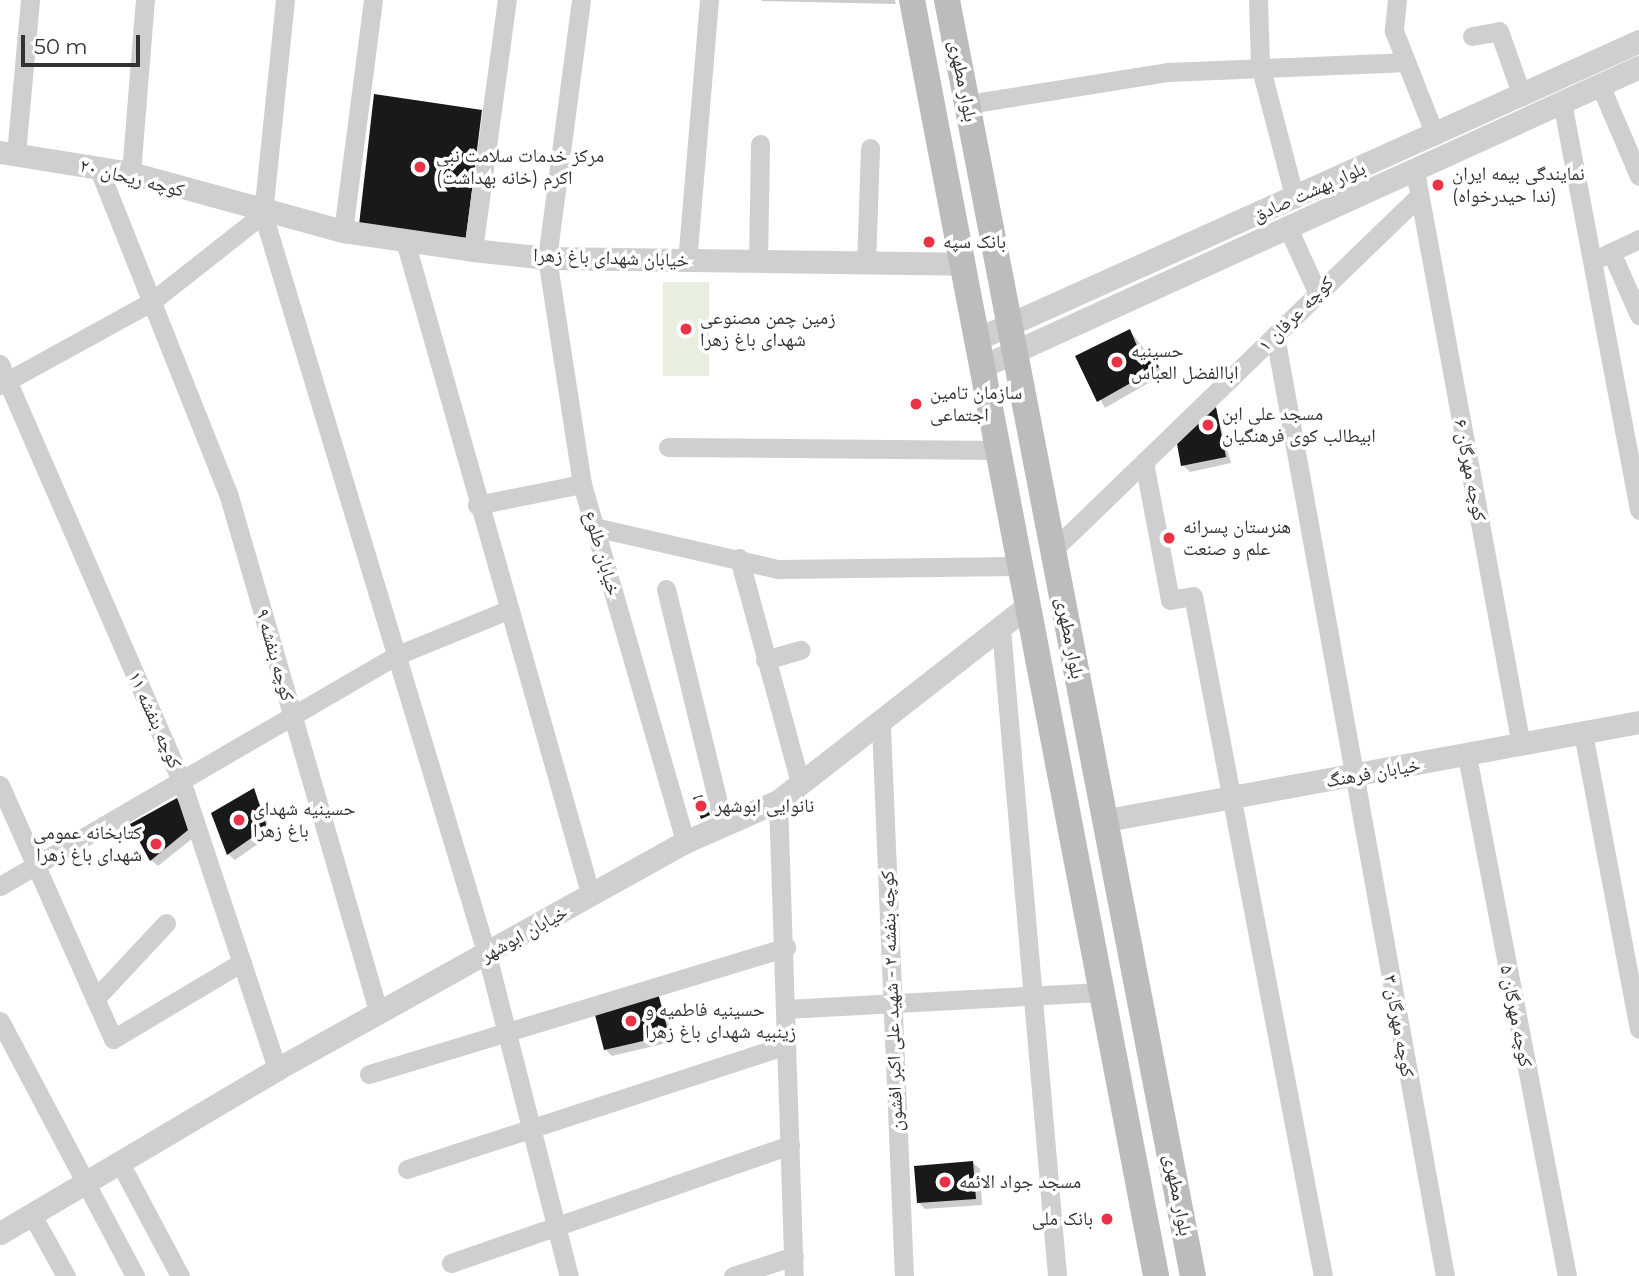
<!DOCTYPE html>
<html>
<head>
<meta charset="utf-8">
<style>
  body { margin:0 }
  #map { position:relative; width:1639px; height:1276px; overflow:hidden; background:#fff; font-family:Montserrat,"Noto Naskh Arabic",sans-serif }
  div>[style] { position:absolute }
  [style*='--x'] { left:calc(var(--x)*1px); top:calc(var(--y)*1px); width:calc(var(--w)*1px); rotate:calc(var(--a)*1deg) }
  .green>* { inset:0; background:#e8eee0 }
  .shadow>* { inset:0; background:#0003 }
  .building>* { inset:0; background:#191919 }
  .minor>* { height:19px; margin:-9.5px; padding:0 9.5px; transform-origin:9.5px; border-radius:9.5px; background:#cfcfcf }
  .tertiary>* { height:23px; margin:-11.5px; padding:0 11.5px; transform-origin:11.5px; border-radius:11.5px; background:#cfcfcf }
  .secondary>* { height:26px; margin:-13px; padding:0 13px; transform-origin:13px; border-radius:13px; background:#bcbcbc }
  .dots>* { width:19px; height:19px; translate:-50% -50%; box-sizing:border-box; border:4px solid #fff; border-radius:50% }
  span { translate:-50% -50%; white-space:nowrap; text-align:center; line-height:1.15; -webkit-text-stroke:7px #fff; paint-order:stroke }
  .street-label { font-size:19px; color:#323232 }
  .poi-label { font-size:19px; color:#323232 }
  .left { translate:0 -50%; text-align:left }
  .right { translate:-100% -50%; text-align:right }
  .scale { position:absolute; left:21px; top:35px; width:119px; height:32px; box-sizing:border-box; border:4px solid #323232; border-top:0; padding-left:9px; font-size:21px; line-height:24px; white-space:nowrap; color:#323232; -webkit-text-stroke:5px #fff; paint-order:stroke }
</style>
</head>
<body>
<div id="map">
  <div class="green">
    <i style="clip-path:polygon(663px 282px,709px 282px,709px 376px,663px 376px)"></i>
  </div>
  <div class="shadow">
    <i style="clip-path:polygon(761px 0,895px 0,896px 4px,762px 1px)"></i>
    <i style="clip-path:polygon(1130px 331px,1164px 374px,1105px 408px,1077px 357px)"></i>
    <i style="clip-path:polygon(1216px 410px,1231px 463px,1190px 472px,1183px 465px)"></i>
    <i style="clip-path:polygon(254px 790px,272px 834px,235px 860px,228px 854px)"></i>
    <i style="clip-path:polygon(177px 801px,198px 834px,158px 866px,151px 860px)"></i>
    <i style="clip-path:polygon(656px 991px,675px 1041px,612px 1056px,605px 1049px)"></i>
    <i style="clip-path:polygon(973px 1163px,980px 1169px,982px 1205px,925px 1209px,918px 1202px)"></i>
  </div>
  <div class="building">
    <i style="clip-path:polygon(374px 94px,482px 110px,466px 238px,359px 225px)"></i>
    <i style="clip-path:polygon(1130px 329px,1142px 358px,1152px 353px,1159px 367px,1097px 402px,1075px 356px)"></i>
    <i style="clip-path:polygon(1216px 407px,1226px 457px,1181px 466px,1177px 444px)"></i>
    <i style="clip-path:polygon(254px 788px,267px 827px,227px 855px,211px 813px)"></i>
    <i style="clip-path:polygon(702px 795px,710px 815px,701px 819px,693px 798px)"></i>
    <i style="clip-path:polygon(177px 798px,193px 826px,150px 861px,130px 824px)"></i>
    <i style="clip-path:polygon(657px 989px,669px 1035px,604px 1050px,593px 1007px)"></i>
    <i style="clip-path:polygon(973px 1161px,976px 1199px,917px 1203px,914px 1166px)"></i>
  </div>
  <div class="minor">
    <i style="--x:285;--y:0;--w:215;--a:95.9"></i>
    <i style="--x:263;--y:214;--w:774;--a:73.18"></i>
    <i style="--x:487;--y:955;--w:331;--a:75.7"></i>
    <i style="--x:581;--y:0;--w:260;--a:97.5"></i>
    <i style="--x:547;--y:258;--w:229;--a:81.2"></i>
    <i style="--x:582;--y:484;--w:373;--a:73.9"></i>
    <i style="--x:1258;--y:0;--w:65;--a:88.2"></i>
    <i style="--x:1260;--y:65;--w:138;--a:75.4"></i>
    <i style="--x:1397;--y:0;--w:31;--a:96"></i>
    <i style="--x:1394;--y:31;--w:112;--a:68.5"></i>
    <i style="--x:1472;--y:36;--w:27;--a:-10"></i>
    <i style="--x:1499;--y:31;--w:69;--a:70.5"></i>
    <i style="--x:1600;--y:85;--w:99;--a:66.8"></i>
    <i style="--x:1562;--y:102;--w:415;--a:79.3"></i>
    <i style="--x:968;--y:104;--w:203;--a:-9.1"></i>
    <i style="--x:1168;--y:72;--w:235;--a:-2.4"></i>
    <i style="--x:16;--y:154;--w:155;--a:-84.8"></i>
    <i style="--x:98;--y:167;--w:351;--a:68.3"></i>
    <i style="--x:228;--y:493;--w:542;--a:73.84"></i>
    <i style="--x:1415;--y:171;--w:584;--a:79.54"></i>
    <i style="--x:131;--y:173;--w:174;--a:-85.4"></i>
    <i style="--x:1288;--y:228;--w:70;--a:65.6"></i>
    <i style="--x:343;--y:231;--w:233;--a:-82.6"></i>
    <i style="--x:405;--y:241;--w:681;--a:74.15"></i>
    <i style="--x:473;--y:250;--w:252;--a:-82.3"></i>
    <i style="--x:1611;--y:252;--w:69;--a:66"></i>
    <i style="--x:1601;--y:257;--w:42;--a:-25.3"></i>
    <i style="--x:687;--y:262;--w:263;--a:-85.2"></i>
    <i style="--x:758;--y:262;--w:118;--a:-89"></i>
    <i style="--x:866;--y:264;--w:116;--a:-88"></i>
    <i style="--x:1275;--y:336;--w:955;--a:79.75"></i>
    <i style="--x:0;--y:364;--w:457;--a:66.5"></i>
    <i style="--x:182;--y:783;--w:301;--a:71.6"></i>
    <i style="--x:0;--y:385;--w:172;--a:-28.8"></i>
    <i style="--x:151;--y:302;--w:142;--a:-38.2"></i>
    <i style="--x:668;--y:447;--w:330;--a:0.5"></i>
    <i style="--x:1144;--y:462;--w:140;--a:79.3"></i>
    <i style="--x:1170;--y:600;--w:23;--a:-10"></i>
    <i style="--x:1193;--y:596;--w:692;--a:79.18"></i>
    <i style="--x:477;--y:505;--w:107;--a:-11.3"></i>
    <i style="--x:594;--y:527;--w:189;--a:12.9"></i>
    <i style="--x:778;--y:569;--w:242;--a:-0.7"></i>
    <i style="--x:1053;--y:550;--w:509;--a:-44.05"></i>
    <i style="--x:739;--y:558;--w:233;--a:74.8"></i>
    <i style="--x:666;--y:589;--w:240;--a:76.3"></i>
    <i style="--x:1001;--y:629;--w:649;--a:85.05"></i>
    <i style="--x:765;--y:660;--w:37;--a:-16"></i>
    <i style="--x:881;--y:726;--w:550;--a:87.61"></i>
    <i style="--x:1583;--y:733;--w:301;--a:79.3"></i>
    <i style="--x:1467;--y:756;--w:530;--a:79.11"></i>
    <i style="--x:0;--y:785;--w:278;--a:66"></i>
    <i style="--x:113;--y:1039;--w:150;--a:-30.8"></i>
    <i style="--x:778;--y:801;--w:475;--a:88.1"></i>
    <i style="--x:0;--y:886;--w:457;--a:-30.2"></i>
    <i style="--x:395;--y:656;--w:119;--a:-22.2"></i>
    <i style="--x:95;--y:999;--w:104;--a:-46.9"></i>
    <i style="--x:786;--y:1009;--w:316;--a:-3.1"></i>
    <i style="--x:0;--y:1021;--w:289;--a:62.1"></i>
    <i style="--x:369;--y:1074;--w:436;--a:-16.9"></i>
    <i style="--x:121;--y:1165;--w:126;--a:62"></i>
    <i style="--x:407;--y:1169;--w:399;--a:-18.1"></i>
    <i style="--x:32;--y:1215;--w:70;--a:60.9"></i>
    <i style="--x:451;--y:1263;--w:359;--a:-19.2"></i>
    <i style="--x:733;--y:1276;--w:64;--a:-18.2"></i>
  </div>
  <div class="tertiary">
    <i style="--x:0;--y:152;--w:133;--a:9.1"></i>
    <i style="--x:131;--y:173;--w:220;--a:15.3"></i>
    <i style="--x:343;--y:231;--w:131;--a:8.3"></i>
    <i style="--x:473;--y:250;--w:74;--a:6.2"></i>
    <i style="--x:547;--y:258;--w:415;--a:0.8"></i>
    <i style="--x:977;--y:339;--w:726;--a:-24.23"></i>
    <i style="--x:983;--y:366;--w:721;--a:-24.5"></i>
    <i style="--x:1107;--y:820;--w:541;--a:-10.44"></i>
    <i style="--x:0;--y:1233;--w:322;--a:-30.6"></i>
    <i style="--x:277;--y:1069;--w:467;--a:-29.1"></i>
    <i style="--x:685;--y:842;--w:102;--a:-23.8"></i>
    <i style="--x:778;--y:801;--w:317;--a:-38"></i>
  </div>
  <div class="secondary">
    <i style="--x:912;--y:0;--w:1299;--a:79.17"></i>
    <i style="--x:947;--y:0;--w:1299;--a:79.09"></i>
  </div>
  <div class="dots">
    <i style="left:420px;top:167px;background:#ea3347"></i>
    <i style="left:1438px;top:185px;background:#ea3347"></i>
    <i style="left:929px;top:242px;background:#ea3347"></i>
    <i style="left:686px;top:329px;background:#ea3347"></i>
    <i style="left:1117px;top:362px;background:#ea3347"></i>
    <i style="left:916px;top:404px;background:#ea3347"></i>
    <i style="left:1208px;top:425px;background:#ea3347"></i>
    <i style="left:1169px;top:538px;background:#ea3347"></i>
    <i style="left:701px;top:806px;background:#ea3347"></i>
    <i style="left:239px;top:820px;background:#ea3347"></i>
    <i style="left:156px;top:844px;background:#ea3347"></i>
    <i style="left:631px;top:1021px;background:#ea3347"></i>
    <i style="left:945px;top:1182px;background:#ea3347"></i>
    <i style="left:1107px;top:1219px;background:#ea3347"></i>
  </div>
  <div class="street-label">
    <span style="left:963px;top:81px;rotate:79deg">بلوار مطهری</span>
    <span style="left:132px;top:178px;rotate:14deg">کوچه ریحان ۲۰</span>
    <span style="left:1309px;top:192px;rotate:-24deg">بلوار بهشت صادق</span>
    <span style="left:611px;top:258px;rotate:2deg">خیابان شهدای باغ‌ زهرا</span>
    <span style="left:1296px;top:314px;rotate:-45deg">کوچه عرفان ۱</span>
    <span style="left:1470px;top:470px;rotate:79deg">کوچه مهرگان ۶</span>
    <span style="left:602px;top:553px;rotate:74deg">خیابان طلوع</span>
    <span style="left:1070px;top:638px;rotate:79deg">بلوار مطهری</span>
    <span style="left:275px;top:655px;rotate:74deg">کوچه بنفشه ۹</span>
    <span style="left:155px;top:720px;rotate:66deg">کوچه بنفشه ۱۱</span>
    <span style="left:1373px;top:773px;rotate:-10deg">خیابان فرهنگ</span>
    <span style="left:524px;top:934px;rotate:-29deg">خیابان ابوشهر</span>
    <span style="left:892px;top:1001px;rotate:-92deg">کوچه بنفشه ۲ - شهید علی اکبر افشون</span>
    <span style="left:1516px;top:1016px;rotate:79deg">کوچه مهرگان ۵</span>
    <span style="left:1399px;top:1026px;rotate:80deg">کوچه مهرگان ۳</span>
    <span style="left:1178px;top:1195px;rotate:79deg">بلوار مطهری</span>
  </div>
  <div class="poi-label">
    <span class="left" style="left:436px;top:167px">مرکز خدمات سلامت نبی<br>اکرم (خانه بهداشت)</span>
    <span class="left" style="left:1452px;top:185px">نمایندگی بیمه ایران<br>(ندا حیدرخواه)</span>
    <span class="left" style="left:943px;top:242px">بانک سپه</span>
    <span class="left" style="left:700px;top:329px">زمین چمن مصنوعی<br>شهدای باغ زهرا</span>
    <span class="left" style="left:1131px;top:362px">حسینیه<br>اباالفضل العباس</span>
    <span class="left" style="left:930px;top:404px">سازمان تامین<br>اجتماعی</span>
    <span class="left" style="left:1222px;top:425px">مسجد علی ابن<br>ابیطالب کوی فرهنگیان</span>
    <span class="left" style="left:1183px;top:538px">هنرستان پسرانه<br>علم و صنعت</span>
    <span class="left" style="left:715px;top:806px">نانوایی ابوشهر</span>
    <span class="left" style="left:253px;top:820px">حسینیه شهدای<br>باغ زهرا</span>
    <span class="right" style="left:142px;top:844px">کتابخانه عمومی<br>شهدای باغ زهرا</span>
    <span class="left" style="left:645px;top:1021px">حسینیه فاطمیه و<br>زینبیه شهدای باغ زهرا</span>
    <span class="left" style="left:959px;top:1182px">مسجد جواد الائمه</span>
    <span class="right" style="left:1093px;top:1219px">بانک ملی</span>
  </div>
  <div class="scale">50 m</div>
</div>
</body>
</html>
